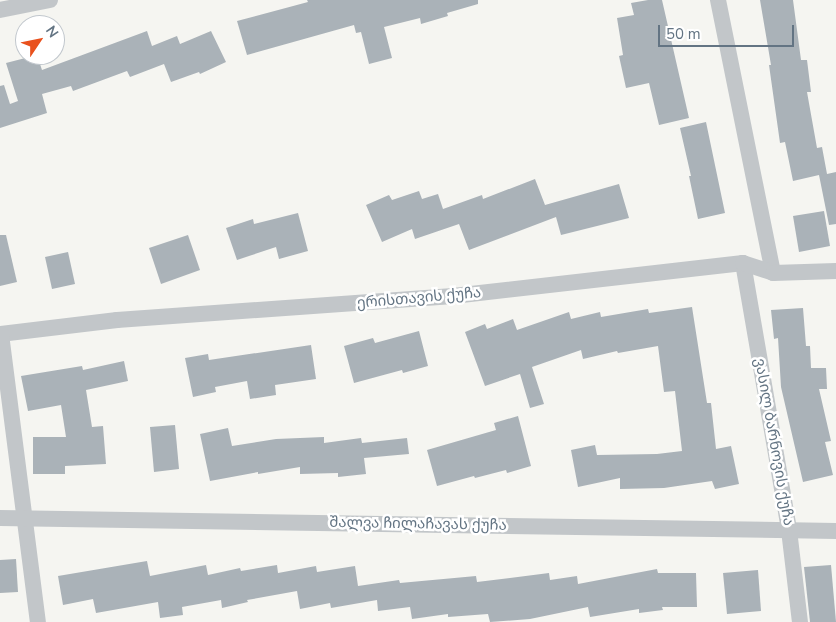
<!DOCTYPE html>
<html>
<head>
<meta charset="utf-8">
<style>
  body { margin:0 }
  #map { position:relative; width:836px; height:622px; overflow:hidden; background:#f5f5f1; font-family:"Nunito Sans","Noto Sans Georgian",sans-serif }
  div>[style] { position:absolute }
  [style*='--x'] { left:calc(var(--x)*1px); top:calc(var(--y)*1px); width:calc(var(--w)*1px); rotate:calc(var(--a)*1deg) }
  .building>* { inset:0; background:#aab2b8 }
  .street>* { height:16px; margin:-8px; padding:0 8px; transform-origin:8px; border-radius:8px; background:#c2c6c9 }
  span { translate:-50% -50%; white-space:nowrap; text-align:center; line-height:1.15; -webkit-text-stroke:5px #fff; paint-order:stroke }
  .street-label { font-size:15px; color:#637483 }
  .north { position:absolute; left:15px; top:15px; width:50px; height:50px; box-sizing:border-box; background:#fff; border:1px solid #c1c7cd; border-radius:50%; rotate:56deg; font-size:14px; font-weight:700; line-height:20px; text-align:center; color:#637483 }
  .north::after { content:''; display:block; margin:auto; width:18px; height:22px; background:#e9511d; clip-path:polygon(50% 0,100% 100%,50% 72%,0 100%) }
  .scale { position:absolute; left:658px; top:25px; width:136px; height:22px; box-sizing:border-box; border:2px solid #637483; border-top:0; padding-left:6px; font-size:15px; line-height:18px; white-space:nowrap; color:#637483; -webkit-text-stroke:4px #fff; paint-order:stroke }
</style>
</head>
<body>
<div id="map">
  <div class="building">
    <i style="clip-path:polygon(307px 0,478px 0,478px 4px,447px 13px,448px 16px,421px 24px,420px 18px,384px 27px,392px 58px,369px 64px,361px 32px,356px 33px,354px 25px,247px 55px,237px 21px,308px 2px)"></i>
    <i style="clip-path:polygon(648px 0,662px 0,689px 118px,659px 125px,649px 83px,626px 88px,619px 56px,623px 55px,617px 18px,634px 15px,631px 3px)"></i>
    <i style="clip-path:polygon(760px 0,793px 0,801px 60px,807px 60px,811px 92px,807px 92px,817px 148px,822px 147px,827px 174px,836px 172px,836px 224px,829px 225px,819px 175px,793px 181px,785px 142px,780px 143px,769px 65px,771px 65px)"></i>
    <i style="clip-path:polygon(147px 31px,152px 46px,177px 36px,180px 44px,211px 31px,226px 62px,200px 74px,199px 72px,171px 82px,164px 64px,130px 77px,127px 71px,73px 91px,71px 86px,42px 94px,47px 113px,0 128px,0 86px,4px 85px,10px 104px,18px 101px,6px 63px,37px 55px,42px 70px)"></i>
    <i style="clip-path:polygon(706px 122px,725px 213px,698px 219px,689px 176px,691px 176px,680px 128px)"></i>
    <i style="clip-path:polygon(535px 179px,545px 205px,619px 184px,629px 218px,561px 235px,556px 217px,469px 250px,459px 224px,415px 239px,412px 229px,382px 242px,366px 205px,389px 195px,392px 200px,419px 191px,422px 199px,438px 194px,443px 209px,482px 195px,483px 199px)"></i>
    <i style="clip-path:polygon(824px 211px,830px 246px,799px 252px,793px 216px)"></i>
    <i style="clip-path:polygon(298px 213px,308px 251px,279px 259px,276px 247px,237px 260px,226px 228px,253px 219px,254px 224px)"></i>
    <i style="clip-path:polygon(0 235px,6px 235px,17px 282px,0 286px)"></i>
    <i style="clip-path:polygon(188px 235px,200px 270px,161px 284px,149px 248px)"></i>
    <i style="clip-path:polygon(68px 252px,75px 284px,52px 289px,45px 257px)"></i>
    <i style="clip-path:polygon(692px 307px,707px 403px,711px 403px,716px 449px,731px 446px,739px 484px,715px 489px,712px 481px,664px 488px,620px 489px,620px 478px,578px 487px,571px 450px,595px 445px,597px 455px,657px 454px,682px 451px,675px 391px,664px 392px,658px 346px,618px 353px,617px 351px,583px 359px,581px 350px,532px 367px,544px 404px,530px 408px,520px 374px,485px 386px,465px 332px,485px 324px,487px 329px,513px 319px,517px 330px,569px 312px,571px 319px,600px 312px,601px 317px,648px 309px,649px 313px)"></i>
    <i style="clip-path:polygon(803px 308px,806px 346px,810px 346px,811px 368px,826px 368px,827px 389px,819px 389px,831px 441px,825px 442px,833px 475px,803px 482px,781px 387px,778px 338px,774px 339px,771px 310px)"></i>
    <i style="clip-path:polygon(419px 331px,428px 366px,403px 373px,402px 370px,354px 383px,344px 346px,373px 338px,375px 343px)"></i>
    <i style="clip-path:polygon(311px 345px,316px 379px,275px 385px,276px 395px,250px 399px,247px 381px,215px 387px,216px 392px,193px 397px,185px 358px,208px 354px,209px 360px)"></i>
    <i style="clip-path:polygon(124px 361px,128px 381px,86px 390px,92px 427px,103px 426px,106px 464px,65px 466px,65px 474px,33px 474px,33px 437px,66px 437px,61px 405px,28px 411px,21px 376px,82px 366px,83px 370px)"></i>
    <i style="clip-path:polygon(518px 416px,531px 466px,507px 473px,506px 470px,475px 478px,474px 476px,437px 486px,427px 450px,496px 430px,494px 423px)"></i>
    <i style="clip-path:polygon(175px 425px,179px 469px,154px 472px,150px 427px)"></i>
    <i style="clip-path:polygon(228px 428px,232px 446px,276px 439px,324px 437px,324px 443px,361px 438px,362px 443px,407px 438px,409px 454px,364px 458px,366px 474px,338px 477px,338px 473px,300px 474px,300px 467px,258px 474px,258px 472px,210px 481px,200px 434px)"></i>
    <i style="clip-path:polygon(16px 559px,18px 592px,0 593px,0 560px)"></i>
    <i style="clip-path:polygon(147px 561px,150px 576px,206px 565px,208px 575px,240px 568px,241px 571px,277px 565px,278px 573px,316px 566px,317px 572px,355px 566px,358px 586px,399px 580px,400px 583px,476px 576px,477px 582px,549px 573px,550px 580px,577px 576px,578px 584px,657px 569px,658px 573px,696px 573px,697px 607px,662px 607px,663px 610px,639px 613px,639px 609px,590px 617px,588px 607px,530px 619px,490px 622px,488px 614px,448px 617px,448px 614px,412px 619px,410px 607px,378px 611px,377px 600px,331px 608px,330px 603px,300px 609px,297px 591px,247px 600px,248px 602px,222px 608px,221px 600px,182px 607px,183px 615px,160px 618px,158px 602px,96px 613px,93px 599px,63px 605px,58px 576px)"></i>
    <i style="clip-path:polygon(831px 565px,836px 622px,810px 622px,804px 567px)"></i>
    <i style="clip-path:polygon(758px 570px,761px 611px,727px 614px,723px 573px)"></i>
  </div>
  <div class="street">
    <i style="--x:718;--y:0;--w:278;--a:78.6"></i>
    <i style="--x:0;--y:10;--w:51;--a:-11.3"></i>
    <i style="--x:743;--y:263;--w:271;--a:80.2"></i>
    <i style="--x:789;--y:530;--w:93;--a:83.2"></i>
    <i style="--x:0;--y:334;--w:118;--a:-6.8"></i>
    <i style="--x:117;--y:320;--w:337;--a:-4.1"></i>
    <i style="--x:453;--y:296;--w:292;--a:-6.5"></i>
    <i style="--x:743;--y:263;--w:32;--a:18"></i>
    <i style="--x:773;--y:273;--w:63;--a:-1.8"></i>
    <i style="--x:1;--y:334;--w:290;--a:82.7"></i>
    <i style="--x:0;--y:518;--w:836;--a:0.89"></i>
  </div>
  <div class="street-label">
    <span style="left:419px;top:298px;rotate:-5deg">ერისთავის ქუჩა</span>
    <span style="left:774px;top:442px;rotate:80deg">ვასილ ბარნოვის ქუჩა</span>
    <span style="left:418px;top:524px;rotate:1deg">შალვა ჩილაჩავას ქუჩა</span>
  </div>
  <div class="north">N</div>
  <div class="scale">50 m</div>
</div>
</body>
</html>
